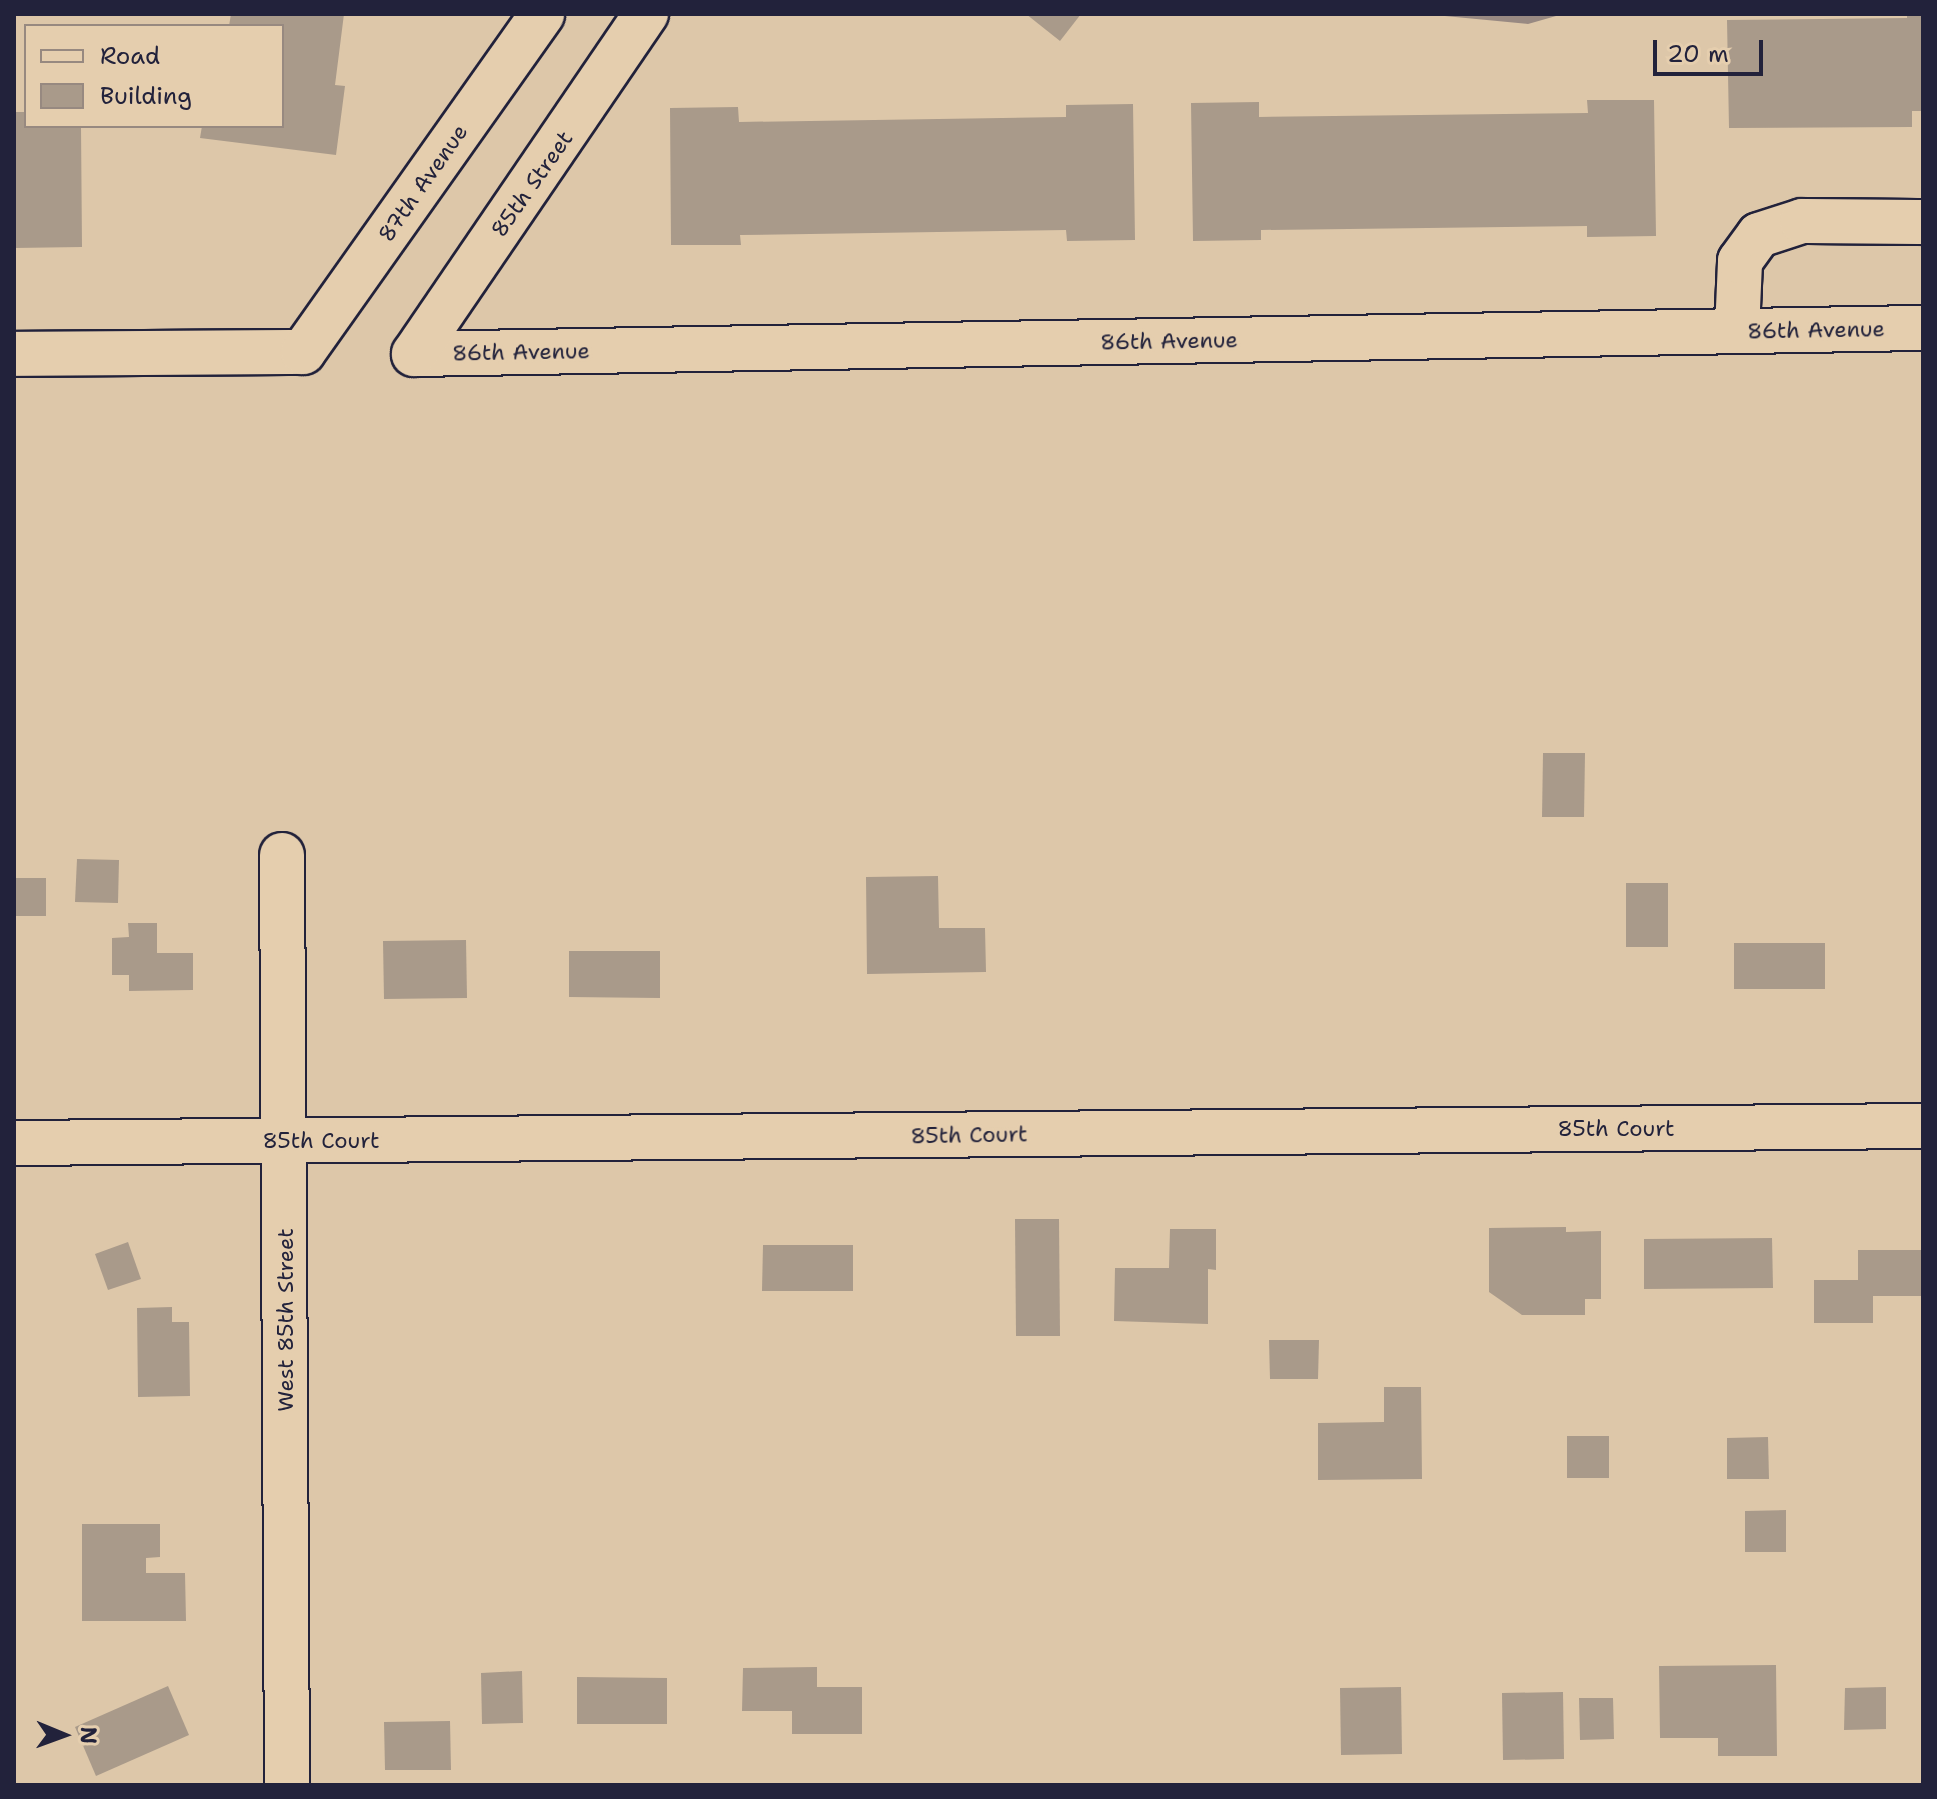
<!DOCTYPE html>
<html>
<head>
<meta charset="utf-8">
<style>
  body { margin:0 }
  #map { position:relative; width:1937px; height:1799px; overflow:hidden; background:#ddc7a9; font-family:"Shantell Sans",sans-serif }
  div>[style] { position:absolute }
  [style*='--x'] { left:calc(var(--x)*1px); top:calc(var(--y)*1px); width:calc(var(--w)*1px); rotate:calc(var(--a)*1deg) }
  .water>* { inset:0; background:#988982 }
  .building>* { inset:0; background:#a99a8a }
  .roads { filter:drop-shadow(2px 0 #22223b) drop-shadow(-2px 0 #22223b) drop-shadow(0 2px #22223b) drop-shadow(0 -2px #22223b) }
  .minor>* { height:44px; margin:-22px; padding:0 22px; transform-origin:22px; border-radius:22px; background:#e5ceae }
  span { translate:-50% -50%; white-space:nowrap; text-align:center; line-height:1.15; -webkit-text-stroke:6px #e5ceae; paint-order:stroke }
  .street-label { font-size:22px; color:#22223b }
  .frame { position:absolute; inset:0; border:16px solid #22223b; pointer-events:none }
  .legend { position:absolute; left:24px; top:24px; width:260px; height:104px; box-sizing:border-box; background:#e5ceae; border:2px solid #978980; margin:0; padding:10px 14px; list-style:none; font-size:24px; color:#22223b }
  .legend li { display:flex; align-items:center; gap:16px; height:40px }
  .legend b { width:40px; border:2px solid #978980 }
  .north { position:absolute; left:24px; top:1695px; width:80px; height:80px; -webkit-text-stroke:6px #e5ceae; paint-order:stroke; rotate:91deg; font-size:22px; font-weight:700; line-height:32px; text-align:center; color:#22223b }
  .north::after { content:''; display:block; margin:auto; width:28px; height:36px; background:#22223b; clip-path:polygon(50% 0,100% 100%,50% 72%,0 100%) }
  .scale { position:absolute; left:1653px; top:40px; width:110px; height:36px; box-sizing:border-box; border:4px solid #22223b; border-top:0; padding-left:10px; font-size:24px; line-height:28px; white-space:nowrap; color:#22223b; -webkit-text-stroke:6px #e5ceae; paint-order:stroke }
</style>
</head>
<body>
<div id="map">
  <div class="water">
    <i style="clip-path:polygon(1424px 14px,1563px 14px,1528px 24px)"></i>
  </div>
  <div class="building">
    <i style="clip-path:polygon(231px 14px,344px 14px,335px 85px,345px 86px,336px 155px,200px 138px,202px 126px,282px 126px,282px 26px,229px 26px)"></i>
    <i style="clip-path:polygon(1026px 14px,1081px 14px,1060px 41px)"></i>
    <i style="clip-path:polygon(1907px 14px,1923px 14px,1923px 111px,1912px 111px,1912px 127px,1729px 128px,1727px 20px,1907px 18px)"></i>
    <i style="clip-path:polygon(1587px 100px,1654px 100px,1656px 236px,1587px 237px,1587px 226px,1261px 230px,1261px 240px,1193px 241px,1191px 103px,1259px 102px,1259px 117px,1588px 113px)"></i>
    <i style="clip-path:polygon(1133px 104px,1135px 240px,1067px 241px,1066px 230px,740px 235px,741px 245px,671px 245px,670px 108px,738px 107px,739px 122px,1066px 117px,1066px 105px)"></i>
    <i style="clip-path:polygon(14px 112px,26px 112px,26px 126px,81px 126px,82px 247px,14px 248px)"></i>
    <i style="clip-path:polygon(1543px 753px,1585px 753px,1584px 817px,1542px 817px)"></i>
    <i style="clip-path:polygon(77px 859px,119px 860px,118px 903px,75px 902px)"></i>
    <i style="clip-path:polygon(938px 876px,939px 928px,985px 928px,986px 972px,867px 974px,866px 877px)"></i>
    <i style="clip-path:polygon(14px 878px,46px 878px,46px 916px,14px 916px)"></i>
    <i style="clip-path:polygon(1626px 883px,1668px 883px,1668px 947px,1626px 947px)"></i>
    <i style="clip-path:polygon(128px 923px,157px 923px,157px 953px,193px 953px,193px 990px,129px 991px,129px 975px,112px 975px,112px 938px,129px 937px)"></i>
    <i style="clip-path:polygon(466px 940px,467px 998px,384px 999px,383px 941px)"></i>
    <i style="clip-path:polygon(1734px 943px,1825px 943px,1825px 989px,1734px 989px)"></i>
    <i style="clip-path:polygon(569px 951px,660px 951px,660px 998px,569px 997px)"></i>
    <i style="clip-path:polygon(1015px 1219px,1059px 1219px,1060px 1336px,1016px 1336px)"></i>
    <i style="clip-path:polygon(1566px 1227px,1566px 1232px,1601px 1231px,1601px 1299px,1585px 1299px,1585px 1315px,1522px 1315px,1489px 1292px,1489px 1228px)"></i>
    <i style="clip-path:polygon(1170px 1229px,1216px 1229px,1216px 1270px,1208px 1269px,1208px 1324px,1114px 1321px,1115px 1268px,1169px 1268px)"></i>
    <i style="clip-path:polygon(1772px 1238px,1773px 1288px,1644px 1289px,1644px 1239px)"></i>
    <i style="clip-path:polygon(128px 1242px,141px 1279px,108px 1290px,95px 1254px)"></i>
    <i style="clip-path:polygon(763px 1245px,853px 1245px,853px 1291px,762px 1291px)"></i>
    <i style="clip-path:polygon(1858px 1250px,1923px 1250px,1923px 1296px,1873px 1296px,1873px 1323px,1814px 1323px,1814px 1280px,1858px 1280px)"></i>
    <i style="clip-path:polygon(172px 1307px,172px 1322px,189px 1322px,190px 1396px,138px 1397px,137px 1308px)"></i>
    <i style="clip-path:polygon(1269px 1340px,1319px 1340px,1318px 1379px,1270px 1379px)"></i>
    <i style="clip-path:polygon(1384px 1387px,1421px 1387px,1422px 1479px,1318px 1480px,1318px 1423px,1384px 1422px)"></i>
    <i style="clip-path:polygon(1567px 1436px,1609px 1436px,1609px 1478px,1567px 1478px)"></i>
    <i style="clip-path:polygon(1768px 1437px,1769px 1479px,1727px 1479px,1727px 1438px)"></i>
    <i style="clip-path:polygon(1786px 1510px,1786px 1552px,1745px 1552px,1745px 1511px)"></i>
    <i style="clip-path:polygon(82px 1524px,160px 1524px,160px 1557px,146px 1558px,146px 1573px,185px 1573px,186px 1621px,82px 1621px)"></i>
    <i style="clip-path:polygon(1776px 1665px,1777px 1756px,1718px 1756px,1718px 1738px,1660px 1738px,1659px 1666px)"></i>
    <i style="clip-path:polygon(817px 1667px,817px 1687px,862px 1687px,862px 1734px,792px 1734px,792px 1711px,742px 1711px,743px 1668px)"></i>
    <i style="clip-path:polygon(522px 1671px,523px 1723px,482px 1724px,481px 1673px)"></i>
    <i style="clip-path:polygon(577px 1677px,667px 1678px,667px 1724px,577px 1724px)"></i>
    <i style="clip-path:polygon(168px 1686px,189px 1735px,96px 1776px,75px 1727px)"></i>
    <i style="clip-path:polygon(1401px 1687px,1402px 1754px,1341px 1755px,1340px 1688px)"></i>
    <i style="clip-path:polygon(1886px 1687px,1886px 1729px,1844px 1730px,1845px 1688px)"></i>
    <i style="clip-path:polygon(1563px 1692px,1564px 1759px,1503px 1760px,1502px 1693px)"></i>
    <i style="clip-path:polygon(1579px 1698px,1613px 1698px,1614px 1739px,1580px 1740px)"></i>
    <i style="clip-path:polygon(450px 1721px,451px 1770px,385px 1770px,384px 1722px)"></i>
  </div>
  <div class="roads">
    <div class="minor">
      <i style="--x:1737;--y:331;--w:70;--a:-87.5"></i>
      <i style="--x:1740;--y:261;--w:32;--a:-54"></i>
      <i style="--x:1759;--y:235;--w:45;--a:-18"></i>
      <i style="--x:1802;--y:221;--w:121;--a:0.5"></i>
      <i style="--x:14;--y:354;--w:289;--a:-0.4"></i>
      <i style="--x:303;--y:352;--w:414;--a:-54.7"></i>
      <i style="--x:414;--y:354;--w:1509;--a:-0.99"></i>
      <i style="--x:414;--y:354;--w:412;--a:-55.7"></i>
      <i style="--x:282;--y:855;--w:930;--a:89.69"></i>
      <i style="--x:14;--y:1143;--w:1909;--a:-0.51"></i>
    </div>
  </div>
  <div class="street-label">
    <span style="left:423px;top:183px;rotate:-55deg">87th Avenue</span>
    <span style="left:532px;top:184px;rotate:-55deg">85th Street</span>
    <span style="left:1816px;top:330px;rotate:-1deg">86th Avenue</span>
    <span style="left:1169px;top:341px;rotate:-1deg">86th Avenue</span>
    <span style="left:521px;top:352px;rotate:-1deg">86th Avenue</span>
    <span style="left:1616px;top:1129px">85th Court</span>
    <span style="left:969px;top:1135px;rotate:-1deg">85th Court</span>
    <span style="left:321px;top:1141px">85th Court</span>
    <span style="left:286px;top:1320px;rotate:-90deg">West 85th Street</span>
  </div>
  <div class="frame"></div>
  <ul class="legend">
  <li><b style="height:10px;background:#e5ceae"></b>Road</li>
  <li><b style="height:22px;background:#a99a8a"></b>Building</li>
  </ul>
  <div class="north">N</div>
  <div class="scale">20 m</div>
</div>
</body>
</html>
